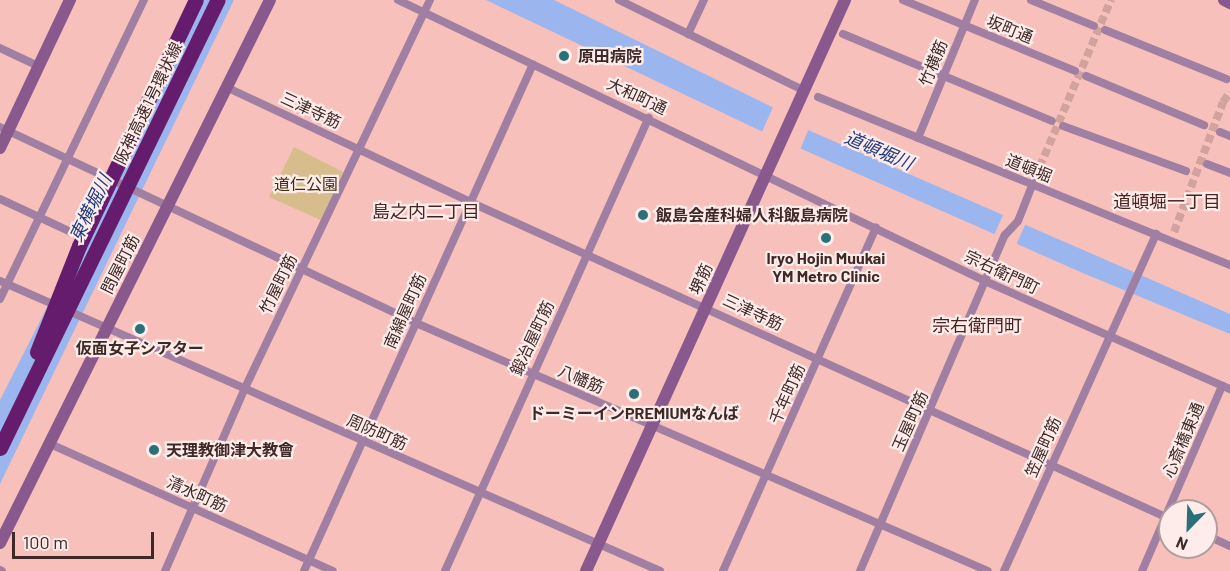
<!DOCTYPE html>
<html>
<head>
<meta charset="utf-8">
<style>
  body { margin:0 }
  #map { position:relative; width:1230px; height:571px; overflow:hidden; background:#f7c0bb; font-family:Barlow,"Noto Sans JP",sans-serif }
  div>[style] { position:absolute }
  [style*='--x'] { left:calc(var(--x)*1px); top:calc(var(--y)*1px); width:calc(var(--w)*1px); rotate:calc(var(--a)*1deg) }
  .green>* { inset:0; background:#d6bd8b }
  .water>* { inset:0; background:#9bb6ee }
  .pier>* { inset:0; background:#f7c0bb }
  .street-tunnel>* { height:8px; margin-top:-4px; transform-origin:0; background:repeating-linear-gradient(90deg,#d2a29d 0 8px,transparent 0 12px) }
  .street>* { height:8px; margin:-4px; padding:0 4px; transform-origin:4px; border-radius:4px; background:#a17fa3 }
  .secondary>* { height:12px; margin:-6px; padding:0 6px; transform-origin:6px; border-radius:6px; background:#89588d }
  .highway-bridge>* { height:15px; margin:-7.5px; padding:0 7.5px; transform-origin:7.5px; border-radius:7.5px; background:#661c6d }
  .dots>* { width:16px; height:16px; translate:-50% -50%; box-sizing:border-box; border:3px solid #fdecea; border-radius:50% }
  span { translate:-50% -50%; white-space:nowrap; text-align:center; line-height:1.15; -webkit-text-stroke:4.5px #fdecea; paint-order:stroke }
  .street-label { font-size:16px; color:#3e2927 }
  .poi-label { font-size:16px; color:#3e2927; font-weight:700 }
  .left { translate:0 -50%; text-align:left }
  .park-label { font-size:16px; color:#3b2e12 }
  .water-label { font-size:18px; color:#213c7e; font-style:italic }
  .neighbourhood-label { font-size:18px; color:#4c2220 }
  .north { position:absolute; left:1158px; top:499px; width:60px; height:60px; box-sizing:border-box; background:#fdecea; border:2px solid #b19e9c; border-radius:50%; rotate:203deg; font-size:16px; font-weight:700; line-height:24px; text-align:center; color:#3e2927 }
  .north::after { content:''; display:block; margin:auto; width:21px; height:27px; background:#287179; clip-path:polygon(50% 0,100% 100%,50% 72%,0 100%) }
  .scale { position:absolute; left:12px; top:532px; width:142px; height:27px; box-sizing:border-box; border:3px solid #3e2927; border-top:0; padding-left:8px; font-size:18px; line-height:21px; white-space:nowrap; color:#3e2927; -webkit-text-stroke:4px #fdecea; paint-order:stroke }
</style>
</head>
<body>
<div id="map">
  <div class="green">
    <i style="clip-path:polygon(294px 147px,343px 172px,321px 220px,269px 197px)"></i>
  </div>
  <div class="water">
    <i style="clip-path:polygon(203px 0,234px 0,0 484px,0 400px)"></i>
    <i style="clip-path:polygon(486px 0,554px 0,772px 107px,808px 130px,1230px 314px,1230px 334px,1085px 274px,763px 132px)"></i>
  </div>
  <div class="pier">
    <i style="clip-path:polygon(774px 105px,809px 128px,800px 150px,761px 134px)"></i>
    <i style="clip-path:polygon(1004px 213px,1026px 223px,1016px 245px,994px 235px)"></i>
  </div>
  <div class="street-tunnel">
    <i style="--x:1035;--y:178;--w:194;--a:-66.9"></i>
    <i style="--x:1174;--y:232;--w:139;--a:-69.3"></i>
    <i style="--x:1223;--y:102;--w:12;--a:-55"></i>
  </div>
  <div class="street">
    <i style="--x:398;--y:0;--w:653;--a:25.58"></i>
    <i style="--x:987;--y:282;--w:266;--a:23.8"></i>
    <i style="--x:619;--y:0;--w:205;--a:26.1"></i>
    <i style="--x:903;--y:0;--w:186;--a:22.4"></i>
    <i style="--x:1031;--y:0;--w:68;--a:22.4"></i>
    <i style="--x:1105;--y:30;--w:131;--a:22"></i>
    <i style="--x:688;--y:34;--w:38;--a:-65"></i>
    <i style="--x:843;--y:34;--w:226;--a:22.6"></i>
    <i style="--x:0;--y:48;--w:42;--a:25.3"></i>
    <i style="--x:1086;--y:76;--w:128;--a:22.6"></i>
    <i style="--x:226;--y:87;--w:270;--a:25.2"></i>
    <i style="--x:470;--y:202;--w:768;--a:24.36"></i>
    <i style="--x:818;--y:97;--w:445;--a:22.2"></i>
    <i style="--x:1063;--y:126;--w:131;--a:20.1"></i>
    <i style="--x:0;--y:127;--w:460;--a:25.2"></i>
    <i style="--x:416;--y:323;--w:623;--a:23.44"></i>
    <i style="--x:1220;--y:132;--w:11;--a:22"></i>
    <i style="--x:918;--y:138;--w:149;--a:-67.6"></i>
    <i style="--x:1207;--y:164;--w:25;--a:21"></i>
    <i style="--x:0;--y:199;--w:78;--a:24.9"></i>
    <i style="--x:0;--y:281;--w:721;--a:23.72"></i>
    <i style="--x:0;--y:299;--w:332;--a:-64.3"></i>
    <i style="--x:48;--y:443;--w:312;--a:24.2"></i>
    <i style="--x:1206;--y:535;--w:26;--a:25"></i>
    <i style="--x:0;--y:570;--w:2;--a:27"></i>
    <i style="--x:165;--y:571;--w:197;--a:-66.4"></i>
    <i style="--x:244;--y:390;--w:432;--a:-64.5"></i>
    <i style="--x:304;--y:571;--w:556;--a:-65.69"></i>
    <i style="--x:445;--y:571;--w:497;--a:-65.8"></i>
    <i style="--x:723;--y:571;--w:376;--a:-66"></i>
    <i style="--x:860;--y:571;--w:366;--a:-66.7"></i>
    <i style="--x:1005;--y:235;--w:19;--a:-47"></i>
    <i style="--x:1018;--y:221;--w:46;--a:-68.4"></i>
    <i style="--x:1004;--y:571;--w:370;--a:-65.7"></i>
    <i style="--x:1142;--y:571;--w:202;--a:-66.6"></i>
  </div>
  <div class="secondary">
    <i style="--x:1224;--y:0;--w:7;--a:27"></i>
    <i style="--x:0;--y:148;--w:164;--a:-64.7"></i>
    <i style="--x:0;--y:543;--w:606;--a:-63.56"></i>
    <i style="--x:586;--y:571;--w:627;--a:-65.6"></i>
  </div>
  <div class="highway-bridge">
    <i style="--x:37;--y:352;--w:114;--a:-68.4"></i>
    <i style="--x:79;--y:246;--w:272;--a:-64.6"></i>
    <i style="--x:0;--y:448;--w:498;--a:-64.1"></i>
  </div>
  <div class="dots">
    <i style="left:564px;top:56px;background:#287179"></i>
    <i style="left:643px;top:215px;background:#287179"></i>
    <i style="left:826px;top:238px;background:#287179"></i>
    <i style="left:140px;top:329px;background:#287179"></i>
    <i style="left:634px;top:394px;background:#287179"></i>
    <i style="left:154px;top:450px;background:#287179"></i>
  </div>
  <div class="street-label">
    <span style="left:1010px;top:29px;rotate:22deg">坂町通</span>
    <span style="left:933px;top:63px;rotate:-68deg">竹横筋</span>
    <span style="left:637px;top:96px;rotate:25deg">大和町通</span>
    <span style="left:148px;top:103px;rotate:-64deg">阪神高速1号環状線</span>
    <span style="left:311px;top:110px;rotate:25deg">三津寺筋</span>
    <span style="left:1029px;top:168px;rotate:22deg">道頓堀</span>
    <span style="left:120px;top:264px;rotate:-63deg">問屋町筋</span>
    <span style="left:1002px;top:272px;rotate:25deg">宗右衛門町</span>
    <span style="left:701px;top:279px;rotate:-66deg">堺筋</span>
    <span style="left:278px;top:284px;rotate:-64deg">竹屋町筋</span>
    <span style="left:405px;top:311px;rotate:-66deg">南綿屋町筋</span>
    <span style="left:753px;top:312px;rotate:25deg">三津寺筋</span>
    <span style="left:532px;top:338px;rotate:-65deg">鍛冶屋町筋</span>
    <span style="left:581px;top:379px;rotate:23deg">八幡筋</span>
    <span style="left:787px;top:394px;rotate:-66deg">千年町筋</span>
    <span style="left:910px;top:421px;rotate:-66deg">玉屋町筋</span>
    <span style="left:377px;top:432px;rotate:24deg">周防町筋</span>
    <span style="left:1183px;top:440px;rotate:-67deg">心斎橋東通</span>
    <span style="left:1043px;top:447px;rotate:-66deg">笠屋町筋</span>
    <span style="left:197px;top:494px;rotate:24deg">清水町筋</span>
  </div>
  <div class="poi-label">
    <span class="left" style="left:578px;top:56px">原田病院</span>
    <span class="left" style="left:656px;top:215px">飯島会産科婦人科飯島病院</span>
    <span style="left:826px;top:267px">Iryo Hojin Muukai<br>YM Metro Clinic</span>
    <span style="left:140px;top:348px">仮面女子シアター</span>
    <span style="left:634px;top:413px">ドーミーインPREMIUMなんば</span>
    <span class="left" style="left:166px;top:450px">天理教御津大教會</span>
  </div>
  <div class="park-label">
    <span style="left:306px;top:184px">道仁公園</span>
  </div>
  <div class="water-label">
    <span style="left:879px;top:150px;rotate:23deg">道頓堀川</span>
    <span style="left:90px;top:208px;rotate:-64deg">東横堀川</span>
  </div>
  <div class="neighbourhood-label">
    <span style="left:1167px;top:201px">道頓堀一丁目</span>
    <span style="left:426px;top:211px">島之内二丁目</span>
    <span style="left:977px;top:325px">宗右衛門町</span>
  </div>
  <div class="north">N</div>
  <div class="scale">100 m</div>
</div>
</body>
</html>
